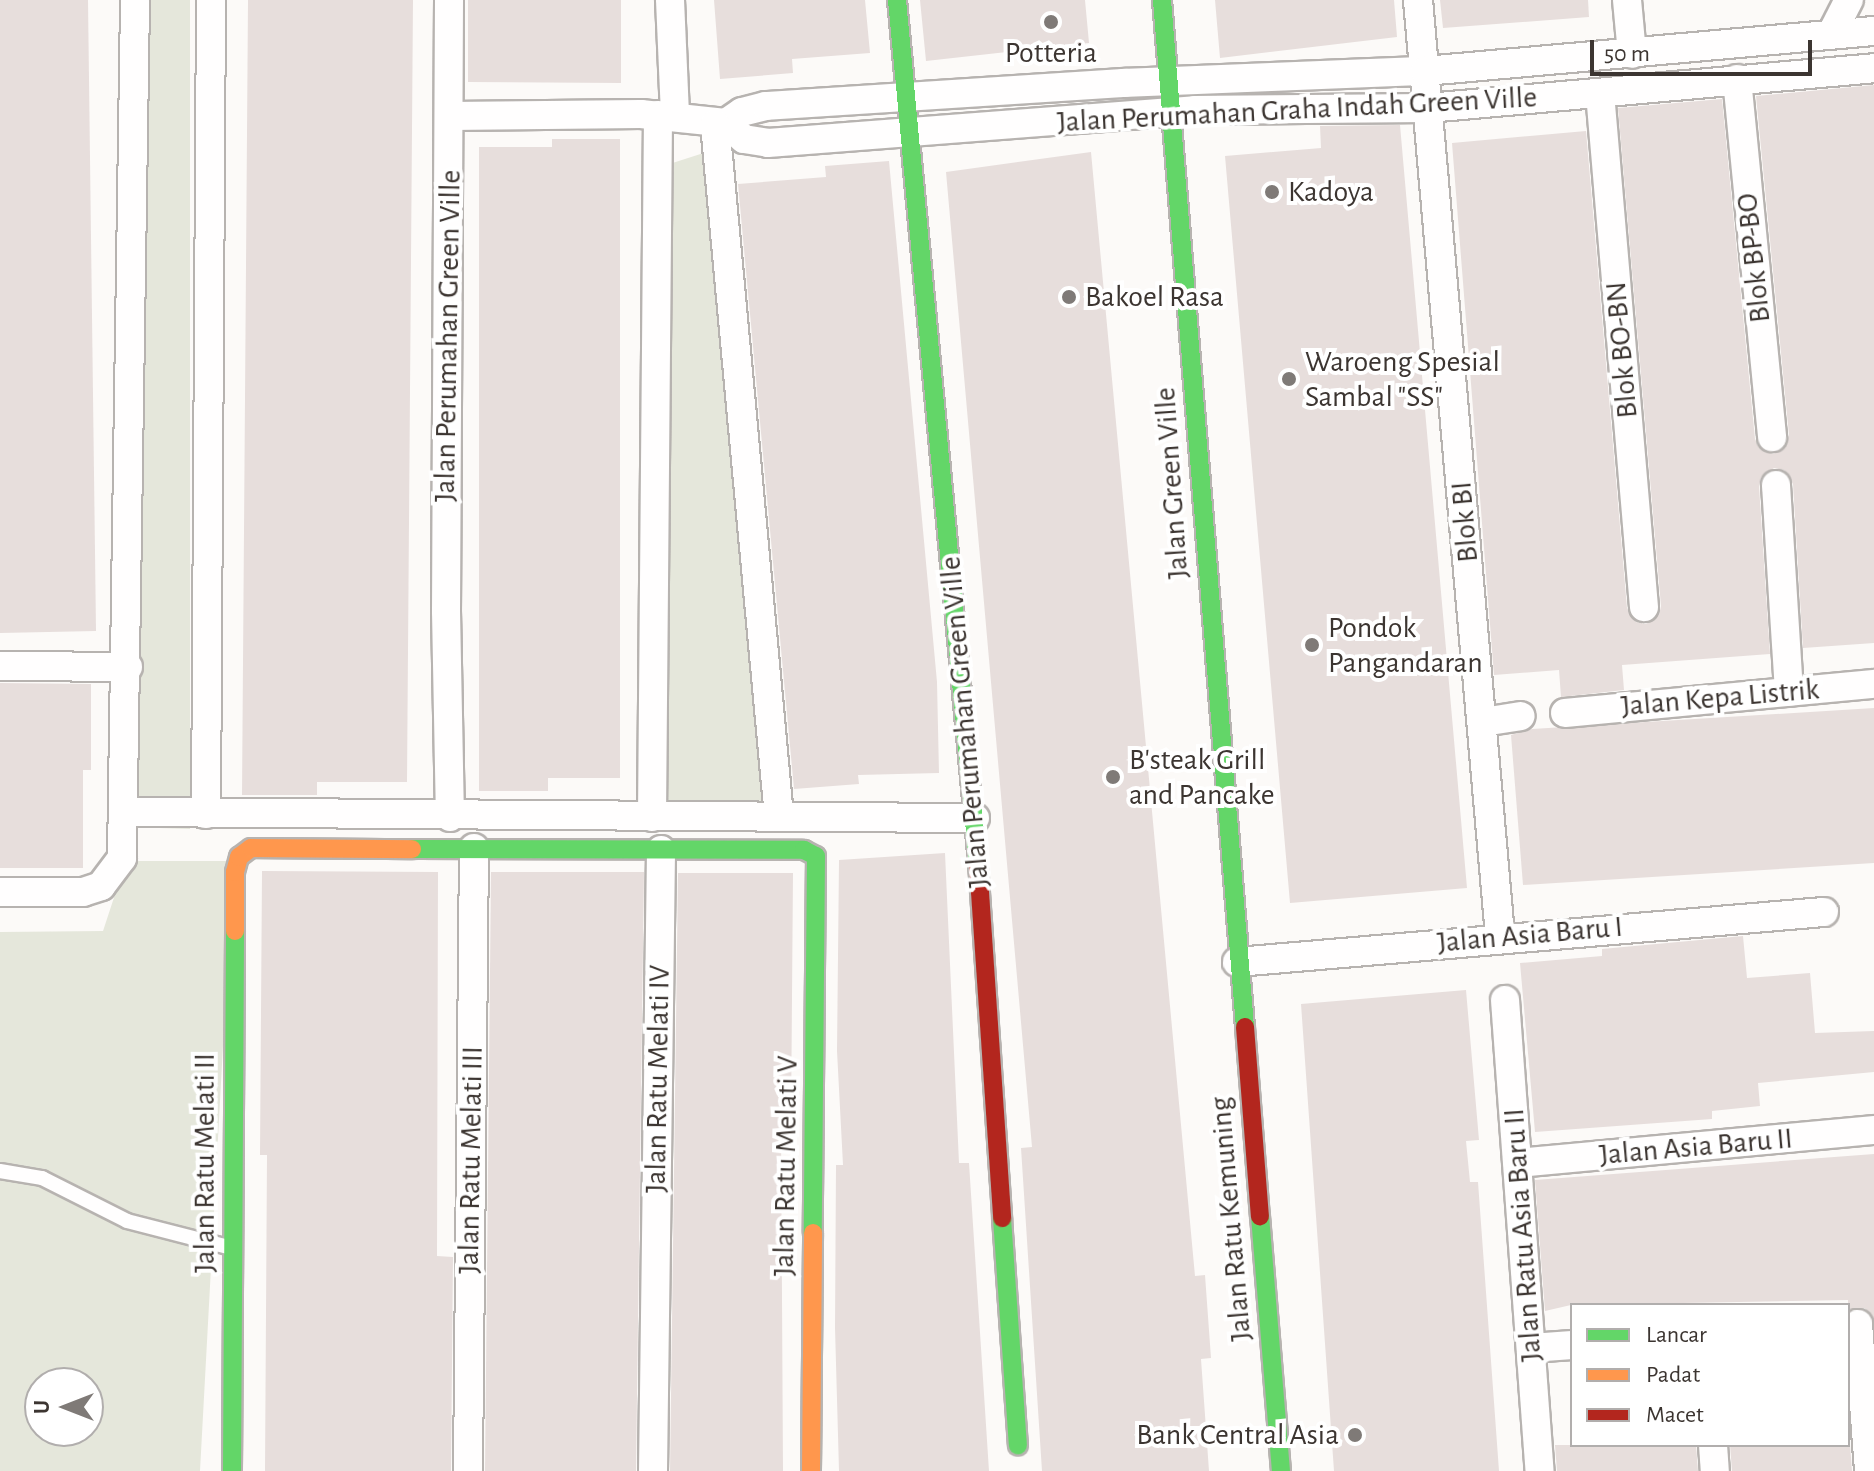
<!DOCTYPE html>
<html>
<head>
<meta charset="utf-8">
<style>
  body { margin:0 }
  #map { position:relative; width:1874px; height:1471px; overflow:hidden; background:#fcfaf8; font-family:"Alegreya Sans",sans-serif }
  div>[style] { position:absolute }
  [style*='--x'] { left:calc(var(--x)*1px); top:calc(var(--y)*1px); width:calc(var(--w)*1px); rotate:calc(var(--a)*1deg) }
  .green>* { inset:0; background:#e5e7db }
  .building>* { inset:0; background:#e7dedc }
  .roads { filter:drop-shadow(2px 0 #b7b3b0) drop-shadow(-2px 0 #b7b3b0) drop-shadow(0 2px #b7b3b0) drop-shadow(0 -2px #b7b3b0) }
  .lane>* { height:14px; margin:-7px; padding:0 7px; transform-origin:7px; border-radius:7px; background:#fffefe }
  .street>* { height:28px; margin:-14px; padding:0 14px; transform-origin:14px; border-radius:14px; background:#fffefe }
  .fast>* { height:18px; margin:-9px; padding:0 9px; transform-origin:9px; border-radius:9px; background:#63d668 }
  .slow>* { height:18px; margin:-9px; padding:0 9px; transform-origin:9px; border-radius:9px; background:#ff974d }
  .jam>* { height:18px; margin:-9px; padding:0 9px; transform-origin:9px; border-radius:9px; background:#b3261e }
  .dots>* { width:22px; height:22px; translate:-50% -50%; box-sizing:border-box; border:4px solid #fff; border-radius:50% }
  span { translate:-50% -50%; white-space:nowrap; text-align:center; line-height:1.15; -webkit-text-stroke:8px #fff; paint-order:stroke }
  .poi-label { font-size:30px; color:#3c3531 }
  .left { translate:0 -50%; text-align:left }
  .right { translate:-100% -50%; text-align:right }
  .street-label { font-size:30px; color:#3c3531 }
  .legend { position:absolute; left:1570px; top:1303px; width:280px; height:144px; box-sizing:border-box; background:#fff; border:2px solid #b1aead; margin:0; padding:10px 14px; list-style:none; font-size:24px; color:#3c3531 }
  .legend li { display:flex; align-items:center; gap:16px; height:40px }
  .legend b { width:40px; border:2px solid #b1aead }
  .north { position:absolute; left:24px; top:1367px; width:80px; height:80px; box-sizing:border-box; background:#fff; border:2px solid #b1aead; border-radius:50%; rotate:270deg; font-size:22px; font-weight:700; line-height:32px; text-align:center; color:#3c3531 }
  .north::after { content:''; display:block; margin:auto; width:28px; height:36px; background:#7f7a77; clip-path:polygon(50% 0,100% 100%,50% 72%,0 100%) }
  .scale { position:absolute; left:1590px; top:40px; width:222px; height:36px; box-sizing:border-box; border:4px solid #3c3531; border-top:0; padding-left:10px; font-size:24px; line-height:28px; white-space:nowrap; color:#3c3531; -webkit-text-stroke:6px #fff; paint-order:stroke }
</style>
</head>
<body>
<div id="map">
  <div class="green">
    <i style="clip-path:polygon(139px 0,190px 0,190px 829px,127px 827px)"></i>
    <i style="clip-path:polygon(716px 149px,769px 806px,655px 805px,657px 168px)"></i>
    <i style="clip-path:polygon(evenodd,126px 861px,233px 861px,200px 1471px,0 1471px,0 932px,103px 931px,126px 861px,40px 1383px,88px 1383px,88px 1431px,40px 1431px,40px 1383px)"></i>
  </div>
  <div class="building">
    <i style="clip-path:polygon(0 0,88px 0,96px 631px,0 633px)"></i>
    <i style="clip-path:polygon(248px 0,413px 0,407px 782px,317px 782px,317px 795px,242px 795px)"></i>
    <i style="clip-path:polygon(468px 0,621px 0,621px 83px,468px 82px)"></i>
    <i style="clip-path:polygon(714px 0,865px 0,870px 53px,792px 59px,793px 73px,720px 79px)"></i>
    <i style="clip-path:polygon(920px 0,1085px 0,1089px 43px,926px 61px)"></i>
    <i style="clip-path:polygon(1215px 0,1394px 0,1397px 37px,1220px 58px)"></i>
    <i style="clip-path:polygon(1440px 0,1588px 0,1589px 17px,1443px 28px)"></i>
    <i style="clip-path:polygon(1874px 85px,1874px 643px,1803px 648px,1793px 484px,1784px 470px,1774px 468px,1761px 477px,1759px 486px,1770px 654px,1622px 665px,1624px 690px,1561px 697px,1559px 670px,1494px 675px,1452px 143px,1586px 131px,1627px 608px,1636px 622px,1646px 624px,1659px 615px,1661px 606px,1618px 108px,1722px 99px,1755px 439px,1759px 447px,1773px 454px,1782px 450px,1789px 435px,1756px 96px)"></i>
    <i style="clip-path:polygon(1400px 125px,1467px 888px,1290px 903px,1225px 156px,1321px 148px,1320px 126px)"></i>
    <i style="clip-path:polygon(552px 139px,620px 139px,620px 778px,548px 778px,548px 791px,479px 791px,479px 147px,552px 147px)"></i>
    <i style="clip-path:polygon(1091px 152px,1195px 1276px,1205px 1275px,1211px 1358px,1201px 1359px,1209px 1471px,1042px 1471px,1021px 1148px,1032px 1147px,946px 172px)"></i>
    <i style="clip-path:polygon(889px 161px,937px 682px,939px 773px,858px 775px,859px 784px,794px 789px,738px 184px,826px 177px,825px 166px)"></i>
    <i style="clip-path:polygon(0 683px,91px 684px,91px 770px,83px 770px,83px 868px,0 868px)"></i>
    <i style="clip-path:polygon(1874px 708px,1874px 863px,1523px 885px,1511px 735px,1532px 729px)"></i>
    <i style="clip-path:polygon(945px 853px,959px 1163px,969px 1163px,989px 1471px,839px 1471px,835px 1328px,836px 1165px,843px 1165px,837px 1051px,839px 860px)"></i>
    <i style="clip-path:polygon(262px 871px,438px 872px,437px 1256px,453px 1257px,451px 1471px,265px 1471px,267px 1155px,260px 1155px)"></i>
    <i style="clip-path:polygon(491px 872px,644px 872px,636px 1471px,485px 1471px)"></i>
    <i style="clip-path:polygon(678px 873px,793px 873px,791px 1123px,781px 1123px,783px 1471px,670px 1471px)"></i>
    <i style="clip-path:polygon(1743px 936px,1747px 978px,1810px 973px,1815px 1033px,1874px 1031px,1874px 1072px,1758px 1083px,1760px 1106px,1712px 1111px,1712px 1119px,1535px 1132px,1520px 963px,1602px 956px,1602px 949px)"></i>
    <i style="clip-path:polygon(1466px 990px,1479px 1140px,1466px 1141px,1470px 1182px,1478px 1182px,1499px 1471px,1334px 1471px,1301px 1004px)"></i>
    <i style="clip-path:polygon(1874px 1154px,1874px 1320px,1865px 1308px,1848px 1310px,1848px 1300px,1571px 1305px,1545px 1311px,1535px 1180px)"></i>
    <i style="clip-path:polygon(1848px 1418px,1852px 1471px,1732px 1471px,1730px 1445px,1848px 1445px)"></i>
    <i style="clip-path:polygon(1555px 1445px,1696px 1445px,1698px 1471px,1557px 1471px)"></i>
  </div>
  <div class="roads">
    <div class="lane">
      <i style="--x:0;--y:1171;--w:43;--a:9.5"></i>
      <i style="--x:42;--y:1178;--w:95;--a:26.8"></i>
      <i style="--x:127;--y:1221;--w:108;--a:14.4"></i>
    </div>
    <div class="street">
      <i style="--x:449;--y:0;--w:611;--a:90.28"></i>
      <i style="--x:446;--y:611;--w:206;--a:88.9"></i>
      <i style="--x:670;--y:0;--w:116;--a:87.5"></i>
      <i style="--x:1418;--y:0;--w:940;--a:84.99"></i>
      <i style="--x:1627;--y:0;--w:54;--a:84.7"></i>
      <i style="--x:1832;--y:33;--w:37;--a:-63"></i>
      <i style="--x:1737;--y:79;--w:360;--a:84.4"></i>
      <i style="--x:1600;--y:93;--w:516;--a:85.11"></i>
      <i style="--x:450;--y:116;--w:191;--a:-0.6"></i>
      <i style="--x:641;--y:114;--w:85;--a:6"></i>
      <i style="--x:726;--y:123;--w:19;--a:-35"></i>
      <i style="--x:742;--y:112;--w:25;--a:-14"></i>
      <i style="--x:766;--y:106;--w:359;--a:-3.7"></i>
      <i style="--x:1124;--y:83;--w:301;--a:-2.3"></i>
      <i style="--x:1425;--y:71;--w:451;--a:-5.1"></i>
      <i style="--x:726;--y:123;--w:24;--a:42"></i>
      <i style="--x:744;--y:139;--w:24;--a:9"></i>
      <i style="--x:768;--y:143;--w:428;--a:-4.4"></i>
      <i style="--x:1195;--y:110;--w:233;--a:-0.5"></i>
      <i style="--x:1428;--y:108;--w:448;--a:-5.1"></i>
      <i style="--x:715;--y:124;--w:696;--a:84.72"></i>
      <i style="--x:1776;--y:485;--w:207;--a:86.4"></i>
      <i style="--x:0;--y:666;--w:128;--a:0.4"></i>
      <i style="--x:1565;--y:713;--w:310;--a:-5.4"></i>
      <i style="--x:1483;--y:722;--w:38;--a:-9"></i>
      <i style="--x:127;--y:812;--w:848;--a:0.41"></i>
      <i style="--x:206;--y:814;--w:814;--a:-89.65"></i>
      <i style="--x:652;--y:817;--w:702;--a:-89.51"></i>
      <i style="--x:0;--y:892;--w:83;--a:0"></i>
      <i style="--x:83;--y:892;--w:19;--a:-18"></i>
      <i style="--x:101;--y:886;--w:35;--a:-53"></i>
      <i style="--x:122;--y:858;--w:858;--a:-89.13"></i>
      <i style="--x:1237;--y:962;--w:589;--a:-4.87"></i>
      <i style="--x:1505;--y:1000;--w:472;--a:85.8"></i>
      <i style="--x:1518;--y:1163;--w:358;--a:-5.3"></i>
      <i style="--x:1858;--y:1324;--w:147;--a:85.7"></i>
      <i style="--x:1531;--y:1348;--w:41;--a:-4.2"></i>
      <i style="--x:1713;--y:1445;--w:26;--a:86"></i>
      <i style="--x:468;--y:1471;--w:623;--a:-89.45"></i>
      <i style="--x:653;--y:1471;--w:621;--a:-89.26"></i>
    </div>
    <div class="fast">
      <i style="--x:897;--y:0;--w:867;--a:84.64"></i>
      <i style="--x:1162;--y:0;--w:1030;--a:85.38"></i>
      <i style="--x:412;--y:849;--w:392;--a:0.1"></i>
      <i style="--x:804;--y:850;--w:13;--a:27"></i>
      <i style="--x:816;--y:856;--w:377;--a:90.5"></i>
      <i style="--x:1260;--y:1216;--w:256;--a:85.3"></i>
      <i style="--x:1002;--y:1218;--w:228;--a:86"></i>
      <i style="--x:232;--y:1471;--w:540;--a:-89.68"></i>
    </div>
    <div class="slow">
      <i style="--x:235;--y:931;--w:59;--a:-90"></i>
      <i style="--x:235;--y:872;--w:16;--a:-75"></i>
      <i style="--x:239;--y:857;--w:15;--a:-37"></i>
      <i style="--x:251;--y:848;--w:161;--a:0.4"></i>
      <i style="--x:811;--y:1471;--w:238;--a:-89.5"></i>
    </div>
    <div class="jam">
      <i style="--x:978;--y:863;--w:356;--a:86.1"></i>
      <i style="--x:1245;--y:1027;--w:190;--a:85.5"></i>
    </div>
  </div>
  <div class="dots">
    <i style="left:1051px;top:22px;background:#7f7a77"></i>
    <i style="left:1272px;top:192px;background:#7f7a77"></i>
    <i style="left:1069px;top:297px;background:#7f7a77"></i>
    <i style="left:1289px;top:379px;background:#7f7a77"></i>
    <i style="left:1312px;top:645px;background:#7f7a77"></i>
    <i style="left:1113px;top:777px;background:#7f7a77"></i>
    <i style="left:1355px;top:1435px;background:#7f7a77"></i>
  </div>
  <div class="poi-label">
    <span style="left:1051px;top:53px">Potteria</span>
    <span class="left" style="left:1288px;top:192px">Kadoya</span>
    <span class="left" style="left:1085px;top:297px">Bakoel Rasa</span>
    <span class="left" style="left:1305px;top:379px">Waroeng Spesial<br>Sambal "SS"</span>
    <span class="left" style="left:1328px;top:645px">Pondok<br>Pangandaran</span>
    <span class="left" style="left:1129px;top:777px">B'steak Grill<br>and Pancake</span>
    <span class="right" style="left:1339px;top:1435px">Bank Central Asia</span>
  </div>
  <div class="street-label">
    <span style="left:1297px;top:110px;rotate:-3deg">Jalan Perumahan Graha Indah Green Ville</span>
    <span style="left:1754px;top:258px;rotate:-96deg">Blok BP-BO</span>
    <span style="left:448px;top:336px;rotate:-89deg">Jalan Perumahan Green Ville</span>
    <span style="left:1622px;top:350px;rotate:-95deg">Blok BO-BN</span>
    <span style="left:1172px;top:483px;rotate:-94deg">Jalan Green Ville</span>
    <span style="left:1465px;top:522px;rotate:-95deg">Blok BI</span>
    <span style="left:1720px;top:698px;rotate:-5deg">Jalan Kepa Listrik</span>
    <span style="left:965px;top:722px;rotate:-95deg">Jalan Perumahan Green Ville</span>
    <span style="left:1530px;top:935px;rotate:-5deg">Jalan Asia Baru I</span>
    <span style="left:658px;top:1079px;rotate:-89deg">Jalan Ratu Melati IV</span>
    <span style="left:1696px;top:1147px;rotate:-5deg">Jalan Asia Baru II</span>
    <span style="left:471px;top:1160px;rotate:-89deg">Jalan Ratu Melati III</span>
    <span style="left:205px;top:1163px;rotate:-90deg">Jalan Ratu Melati II</span>
    <span style="left:786px;top:1166px;rotate:-89deg">Jalan Ratu Melati V</span>
    <span style="left:1231px;top:1219px;rotate:-95deg">Jalan Ratu Kemuning</span>
    <span style="left:1523px;top:1235px;rotate:-94deg">Jalan Ratu Asia Baru II</span>
  </div>
  <ul class="legend">
  <li><b style="height:10px;background:#63d668"></b>Lancar</li>
  <li><b style="height:10px;background:#ff974d"></b>Padat</li>
  <li><b style="height:10px;background:#b3261e"></b>Macet</li>
  </ul>
  <div class="north">U</div>
  <div class="scale">50 m</div>
</div>
</body>
</html>
